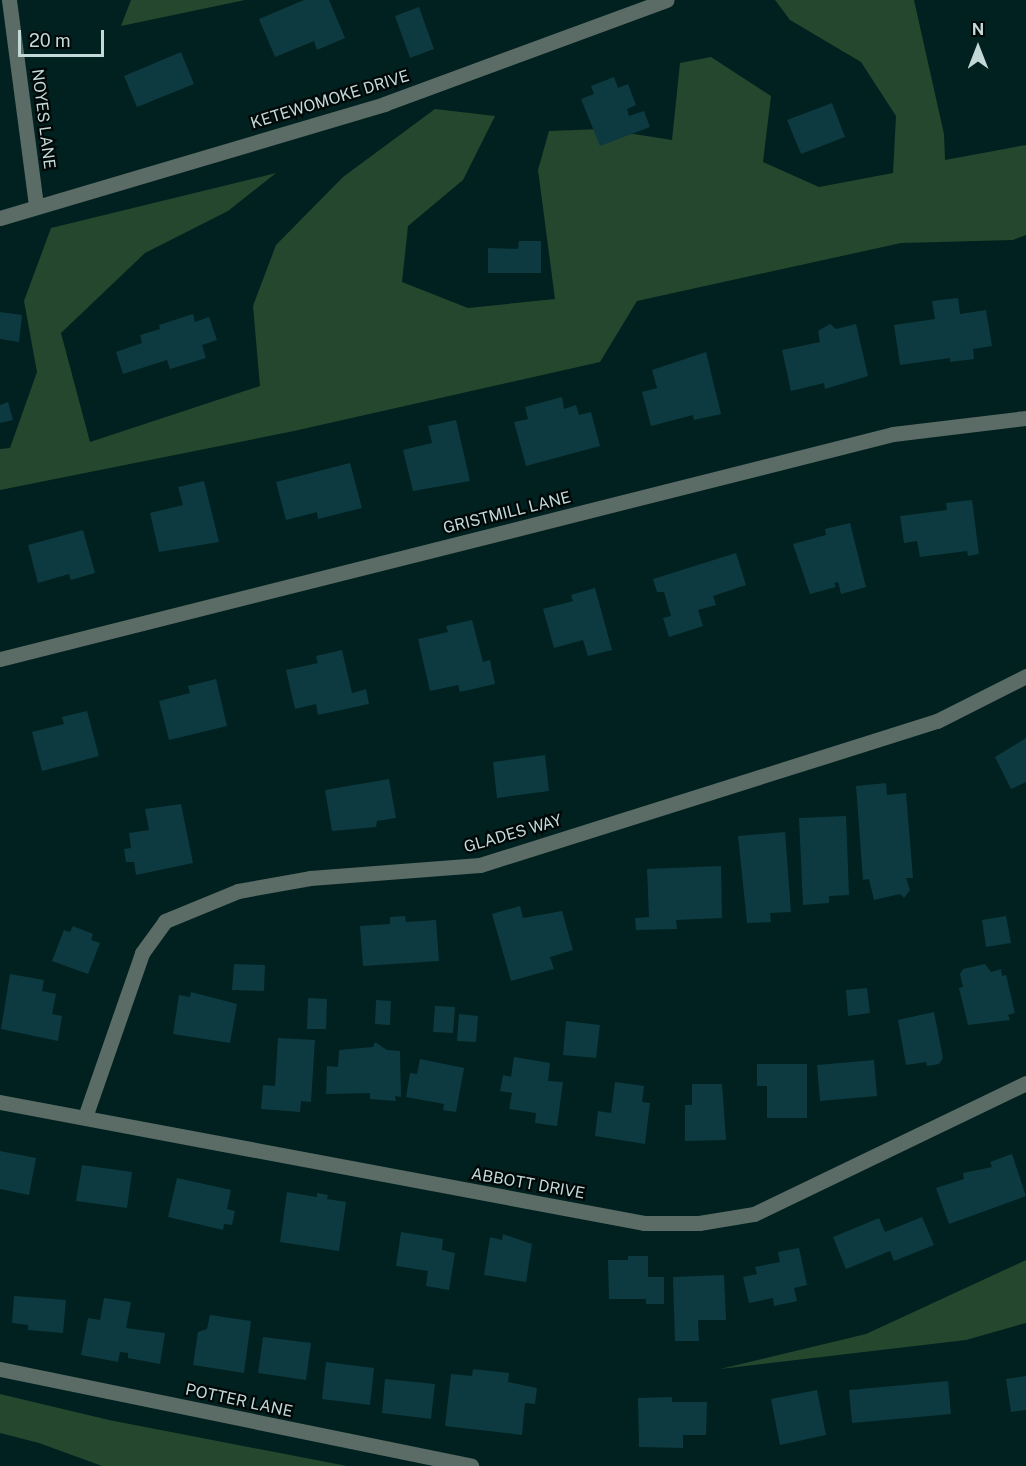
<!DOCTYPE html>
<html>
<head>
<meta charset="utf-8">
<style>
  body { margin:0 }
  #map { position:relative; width:1026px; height:1466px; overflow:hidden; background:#00211f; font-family:"Public Sans",sans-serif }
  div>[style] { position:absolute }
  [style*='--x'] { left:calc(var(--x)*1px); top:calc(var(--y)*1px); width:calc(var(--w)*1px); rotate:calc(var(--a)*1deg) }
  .forest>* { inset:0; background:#24472d }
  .building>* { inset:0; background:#0d3a40 }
  .minor>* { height:15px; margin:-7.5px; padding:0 7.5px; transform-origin:7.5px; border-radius:7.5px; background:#5b6b65 }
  span { translate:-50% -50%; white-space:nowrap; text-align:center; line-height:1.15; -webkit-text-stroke:4.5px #000808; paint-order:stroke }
  .street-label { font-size:16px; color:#c3d9d7 }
  .north { position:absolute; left:948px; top:18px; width:60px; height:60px; -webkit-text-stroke:4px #000808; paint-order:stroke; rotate:0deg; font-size:16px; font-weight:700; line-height:24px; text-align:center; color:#c3d9d7 }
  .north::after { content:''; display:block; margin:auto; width:21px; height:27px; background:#c3d9d7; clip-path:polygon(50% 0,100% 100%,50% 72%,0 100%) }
  .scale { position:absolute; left:18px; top:30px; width:86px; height:27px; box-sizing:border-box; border:3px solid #c3d9d7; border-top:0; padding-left:8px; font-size:18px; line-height:21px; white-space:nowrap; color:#c3d9d7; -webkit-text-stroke:4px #000808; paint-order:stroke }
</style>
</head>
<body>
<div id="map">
  <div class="forest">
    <i style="clip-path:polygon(131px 0,245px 0,121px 26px)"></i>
    <i style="clip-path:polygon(775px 0,914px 0,944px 134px,945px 160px,1026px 145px,1026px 235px,1013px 240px,901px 243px,637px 301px,600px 362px,294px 431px,0 490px,0 449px,10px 448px,37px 372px,24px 301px,51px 228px,276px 173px,228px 211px,145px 253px,61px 333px,90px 442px,260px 386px,253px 306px,276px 245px,343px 177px,435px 109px,495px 116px,463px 180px,408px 226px,402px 282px,468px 308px,555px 299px,538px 170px,549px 131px,602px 129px,672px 140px,680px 63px,711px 57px,771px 96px,763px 162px,819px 187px,893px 173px,896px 116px,861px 62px,790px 20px)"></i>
    <i style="clip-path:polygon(1026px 1260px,1026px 1323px,966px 1340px,720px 1369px,866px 1334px)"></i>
    <i style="clip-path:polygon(0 1394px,109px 1420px,347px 1466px,102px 1466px,39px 1443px,0 1433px)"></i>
  </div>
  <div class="building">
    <i style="clip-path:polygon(304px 0,329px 0,345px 38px,317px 50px,314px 41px,275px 57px,259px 19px)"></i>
    <i style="clip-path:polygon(419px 7px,434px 49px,410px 58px,395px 16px)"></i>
    <i style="clip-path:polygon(181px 52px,194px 84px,137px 107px,124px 76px)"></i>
    <i style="clip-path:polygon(614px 77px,618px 88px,628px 84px,636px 105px,627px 109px,629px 116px,644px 111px,650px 127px,600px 146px,581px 99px,594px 94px,591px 86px)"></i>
    <i style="clip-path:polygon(832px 103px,845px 137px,801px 154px,787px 120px)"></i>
    <i style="clip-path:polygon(519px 241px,541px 241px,541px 273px,488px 273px,488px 248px,518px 249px)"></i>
    <i style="clip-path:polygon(958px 298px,960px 314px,986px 310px,992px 346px,973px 349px,974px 359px,950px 362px,950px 358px,900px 365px,894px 325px,935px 319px,932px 301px)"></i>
    <i style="clip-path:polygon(0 312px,22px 315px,19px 342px,0 339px)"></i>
    <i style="clip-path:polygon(193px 314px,195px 322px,209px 317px,217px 340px,202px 345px,206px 358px,170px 369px,167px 360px,123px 374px,116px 352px,142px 343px,140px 335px,160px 329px,159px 325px)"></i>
    <i style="clip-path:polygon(830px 324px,836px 329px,856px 324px,868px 376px,825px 389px,824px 383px,791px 391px,782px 350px,820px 342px,818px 331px)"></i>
    <i style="clip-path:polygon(706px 352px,721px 414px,694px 420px,693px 415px,651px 426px,642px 392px,657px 388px,652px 370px)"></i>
    <i style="clip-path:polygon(562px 397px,564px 409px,576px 405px,579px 415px,591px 412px,600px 446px,526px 466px,514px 422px,528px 419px,525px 407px)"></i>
    <i style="clip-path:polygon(8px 402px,13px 420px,0 423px,0 405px)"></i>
    <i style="clip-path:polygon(456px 420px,470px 481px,413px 491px,403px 450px,432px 443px,428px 426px)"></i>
    <i style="clip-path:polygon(350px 463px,362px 508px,318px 519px,317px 512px,286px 520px,276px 482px)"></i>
    <i style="clip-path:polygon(204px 481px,219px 542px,159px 552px,150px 513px,183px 505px,178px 487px)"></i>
    <i style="clip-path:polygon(972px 500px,979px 554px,968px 556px,967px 551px,920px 557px,917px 541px,904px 543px,900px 516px,947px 510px,946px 503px)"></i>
    <i style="clip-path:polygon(850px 523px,866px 587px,841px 594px,838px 582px,834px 583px,836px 587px,810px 594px,793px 544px,826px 535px,825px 529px)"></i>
    <i style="clip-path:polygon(83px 530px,95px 573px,71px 580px,69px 574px,38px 583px,28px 545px)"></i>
    <i style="clip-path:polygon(736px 553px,746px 585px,713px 596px,716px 605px,698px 610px,703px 626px,669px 637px,663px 618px,671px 616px,664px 592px,657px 592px,653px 579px)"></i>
    <i style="clip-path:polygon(595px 588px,612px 650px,588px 656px,583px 640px,554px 648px,543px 609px,573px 601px,571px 595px)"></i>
    <i style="clip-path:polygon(472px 620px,483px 662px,490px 660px,495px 684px,460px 692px,458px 685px,430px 691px,418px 639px,448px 632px,446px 626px)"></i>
    <i style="clip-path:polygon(342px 650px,352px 693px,366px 689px,369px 704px,318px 715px,316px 704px,295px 709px,286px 670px,318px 663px,316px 656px)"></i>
    <i style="clip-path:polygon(216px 679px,227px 726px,169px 740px,159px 701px,190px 693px,188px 686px)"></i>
    <i style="clip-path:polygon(87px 711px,99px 756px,42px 771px,32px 732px,64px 724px,62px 717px)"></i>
    <i style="clip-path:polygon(1026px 738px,1026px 782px,1011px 789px,995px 757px)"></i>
    <i style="clip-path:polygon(545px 755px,549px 791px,497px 798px,493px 762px)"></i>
    <i style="clip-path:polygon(389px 779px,396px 818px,377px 821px,376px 827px,332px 831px,325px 790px)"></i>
    <i style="clip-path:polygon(886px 783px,887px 795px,906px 793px,913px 878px,906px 878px,910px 890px,904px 898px,900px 894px,874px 900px,869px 879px,863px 880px,856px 786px)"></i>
    <i style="clip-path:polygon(181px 804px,193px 863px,136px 875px,134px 862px,126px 862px,124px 849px,131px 848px,129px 833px,149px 830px,145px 809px)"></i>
    <i style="clip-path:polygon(846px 816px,849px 895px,829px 896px,829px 903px,803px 905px,799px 818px)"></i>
    <i style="clip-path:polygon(785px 832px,791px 912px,770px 913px,771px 922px,747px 923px,738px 836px)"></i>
    <i style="clip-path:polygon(721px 866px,722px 918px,676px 920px,677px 929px,636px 930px,635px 918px,649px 917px,647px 869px)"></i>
    <i style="clip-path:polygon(520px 906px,523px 918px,562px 911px,573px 950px,550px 957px,554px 969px,511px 981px,492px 914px)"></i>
    <i style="clip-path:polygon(405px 916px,406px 922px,436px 920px,439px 961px,363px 966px,360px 926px,390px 924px,390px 917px)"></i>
    <i style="clip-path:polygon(1006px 916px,1011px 943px,986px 947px,982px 920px)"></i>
    <i style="clip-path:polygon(73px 926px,93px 934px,91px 940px,100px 943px,88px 974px,52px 961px,64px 930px,70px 932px)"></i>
    <i style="clip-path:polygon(234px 964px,265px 965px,264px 991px,232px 990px)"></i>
    <i style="clip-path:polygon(985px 964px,991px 972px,1001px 969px,1002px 976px,1006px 975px,1015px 1013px,1008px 1015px,1010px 1020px,968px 1025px,959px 988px,963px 987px,960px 974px,963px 969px)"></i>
    <i style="clip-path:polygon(10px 974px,44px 980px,42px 991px,56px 994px,52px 1014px,62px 1016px,58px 1041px,1px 1029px)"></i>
    <i style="clip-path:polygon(867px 988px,870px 1013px,848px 1016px,846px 990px)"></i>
    <i style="clip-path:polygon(191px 992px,237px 1004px,230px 1043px,173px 1034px,179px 995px,190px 997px)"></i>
    <i style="clip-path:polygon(308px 998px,327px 999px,326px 1029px,307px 1029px)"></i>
    <i style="clip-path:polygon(376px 1000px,391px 1001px,390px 1025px,375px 1024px)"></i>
    <i style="clip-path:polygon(435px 1006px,455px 1007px,453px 1033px,433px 1032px)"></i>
    <i style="clip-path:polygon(934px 1012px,943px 1058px,939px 1064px,927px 1066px,926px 1062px,906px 1065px,898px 1020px)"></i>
    <i style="clip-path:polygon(459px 1014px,478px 1016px,476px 1042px,457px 1041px)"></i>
    <i style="clip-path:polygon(566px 1021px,600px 1025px,596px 1058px,563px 1055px)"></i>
    <i style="clip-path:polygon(278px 1038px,315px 1040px,311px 1102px,301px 1101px,300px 1112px,261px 1109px,263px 1085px,275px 1086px)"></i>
    <i style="clip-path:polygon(375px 1042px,387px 1050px,400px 1051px,401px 1097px,395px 1096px,396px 1101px,370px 1099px,370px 1093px,326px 1094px,327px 1066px,338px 1067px,339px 1050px,373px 1047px)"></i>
    <i style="clip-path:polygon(514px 1057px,550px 1063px,548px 1081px,563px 1082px,557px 1126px,535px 1123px,536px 1113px,509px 1109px,512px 1093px,500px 1091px,503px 1075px,511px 1077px)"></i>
    <i style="clip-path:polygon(420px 1059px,464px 1068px,456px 1112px,443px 1110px,444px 1104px,406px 1097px,410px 1073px,417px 1074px)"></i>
    <i style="clip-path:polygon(874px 1060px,877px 1096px,820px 1101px,817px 1065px)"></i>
    <i style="clip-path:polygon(757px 1064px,807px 1064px,807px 1118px,767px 1118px,767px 1086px,757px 1086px)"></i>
    <i style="clip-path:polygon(615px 1082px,644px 1086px,642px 1102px,650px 1103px,645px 1144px,595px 1136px,598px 1111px,611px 1113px)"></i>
    <i style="clip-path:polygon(692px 1084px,722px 1084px,726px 1140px,685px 1141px,685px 1105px,692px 1105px)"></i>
    <i style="clip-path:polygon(0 1151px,36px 1158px,29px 1195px,0 1189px)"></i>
    <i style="clip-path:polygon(1012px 1154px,1026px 1196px,949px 1224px,936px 1188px,964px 1179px,963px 1173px,992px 1167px,990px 1162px)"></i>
    <i style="clip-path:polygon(82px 1165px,132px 1172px,127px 1208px,76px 1201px)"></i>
    <i style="clip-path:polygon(177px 1178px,231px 1190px,227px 1209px,235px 1211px,232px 1225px,224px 1224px,223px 1230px,168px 1217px)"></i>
    <i style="clip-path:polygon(287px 1192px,317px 1197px,317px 1193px,328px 1195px,327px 1199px,346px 1202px,339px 1251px,280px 1242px)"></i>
    <i style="clip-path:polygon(922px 1217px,934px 1245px,894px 1261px,890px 1251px,846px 1269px,833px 1237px,879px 1218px,885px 1232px)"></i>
    <i style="clip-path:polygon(401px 1232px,443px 1239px,442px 1250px,455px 1253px,449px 1290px,426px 1286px,428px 1271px,396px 1266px)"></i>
    <i style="clip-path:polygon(503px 1234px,532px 1244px,526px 1282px,484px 1275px,490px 1237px,502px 1240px)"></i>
    <i style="clip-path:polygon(799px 1248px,807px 1285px,794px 1288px,797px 1301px,774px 1306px,773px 1298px,749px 1303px,743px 1277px,757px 1274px,755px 1267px,780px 1262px,778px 1252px)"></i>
    <i style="clip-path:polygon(628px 1256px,648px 1256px,648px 1277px,664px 1277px,664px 1304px,646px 1304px,646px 1299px,609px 1299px,608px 1260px,628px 1260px)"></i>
    <i style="clip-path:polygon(724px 1275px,726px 1320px,698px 1320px,699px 1341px,675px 1341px,673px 1277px)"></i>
    <i style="clip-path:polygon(14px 1296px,66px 1300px,63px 1333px,28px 1330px,28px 1325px,12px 1323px)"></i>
    <i style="clip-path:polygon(104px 1298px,131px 1302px,126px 1328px,165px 1333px,160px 1364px,128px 1358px,128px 1353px,120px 1352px,118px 1362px,81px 1355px,88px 1318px,100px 1320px)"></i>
    <i style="clip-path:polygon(210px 1315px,251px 1321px,244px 1373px,193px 1365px,198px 1332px,207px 1329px)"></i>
    <i style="clip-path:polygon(263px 1337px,311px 1343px,306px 1380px,258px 1373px)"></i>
    <i style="clip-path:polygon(326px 1362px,374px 1368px,370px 1405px,322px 1399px)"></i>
    <i style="clip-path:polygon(473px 1369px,509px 1373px,508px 1382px,537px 1388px,535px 1404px,525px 1403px,522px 1435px,445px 1426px,451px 1374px,472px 1376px)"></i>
    <i style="clip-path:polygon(1026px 1376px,1026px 1410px,1011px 1412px,1006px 1379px)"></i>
    <i style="clip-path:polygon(385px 1379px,435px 1384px,431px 1419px,382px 1413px)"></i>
    <i style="clip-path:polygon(948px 1381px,951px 1414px,852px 1423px,849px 1390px)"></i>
    <i style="clip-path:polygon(817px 1390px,826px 1435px,780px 1445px,771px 1399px)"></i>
    <i style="clip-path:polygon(672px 1397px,672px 1402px,707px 1402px,706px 1435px,683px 1435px,683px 1448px,639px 1447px,638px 1398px)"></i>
  </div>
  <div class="minor">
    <i style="--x:9;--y:0;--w:208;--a:82.5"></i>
    <i style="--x:0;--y:218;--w:401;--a:-16.5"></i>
    <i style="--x:384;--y:104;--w:301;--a:-20.2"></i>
    <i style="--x:0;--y:659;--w:921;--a:-14.14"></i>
    <i style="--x:893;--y:434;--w:134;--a:-6.9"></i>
    <i style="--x:0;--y:1102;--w:655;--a:10.64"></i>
    <i style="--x:644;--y:1223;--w:55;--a:0"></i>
    <i style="--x:699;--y:1223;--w:56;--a:-9.3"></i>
    <i style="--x:754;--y:1214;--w:302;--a:-25.7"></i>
    <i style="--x:85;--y:1117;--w:174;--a:-70.8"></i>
    <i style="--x:142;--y:953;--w:39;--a:-54"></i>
    <i style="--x:165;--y:921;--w:79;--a:-22.3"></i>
    <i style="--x:238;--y:891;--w:73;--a:-10.2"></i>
    <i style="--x:310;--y:878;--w:170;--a:-4.4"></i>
    <i style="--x:480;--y:865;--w:479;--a:-17.5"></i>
    <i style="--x:937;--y:721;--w:100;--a:-26.8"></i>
    <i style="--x:0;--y:1369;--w:481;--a:11.6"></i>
  </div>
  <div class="street-label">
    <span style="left:330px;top:100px;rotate:-17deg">KETEWOMOKE DRIVE</span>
    <span style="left:43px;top:119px;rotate:83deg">NOYES LANE</span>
    <span style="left:507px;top:513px;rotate:-14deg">GRISTMILL LANE</span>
    <span style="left:513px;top:834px;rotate:-16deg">GLADES WAY</span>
    <span style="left:528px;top:1184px;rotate:10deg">ABBOTT DRIVE</span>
    <span style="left:239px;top:1401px;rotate:12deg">POTTER LANE</span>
  </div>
  <div class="north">N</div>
  <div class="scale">20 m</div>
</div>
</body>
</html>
